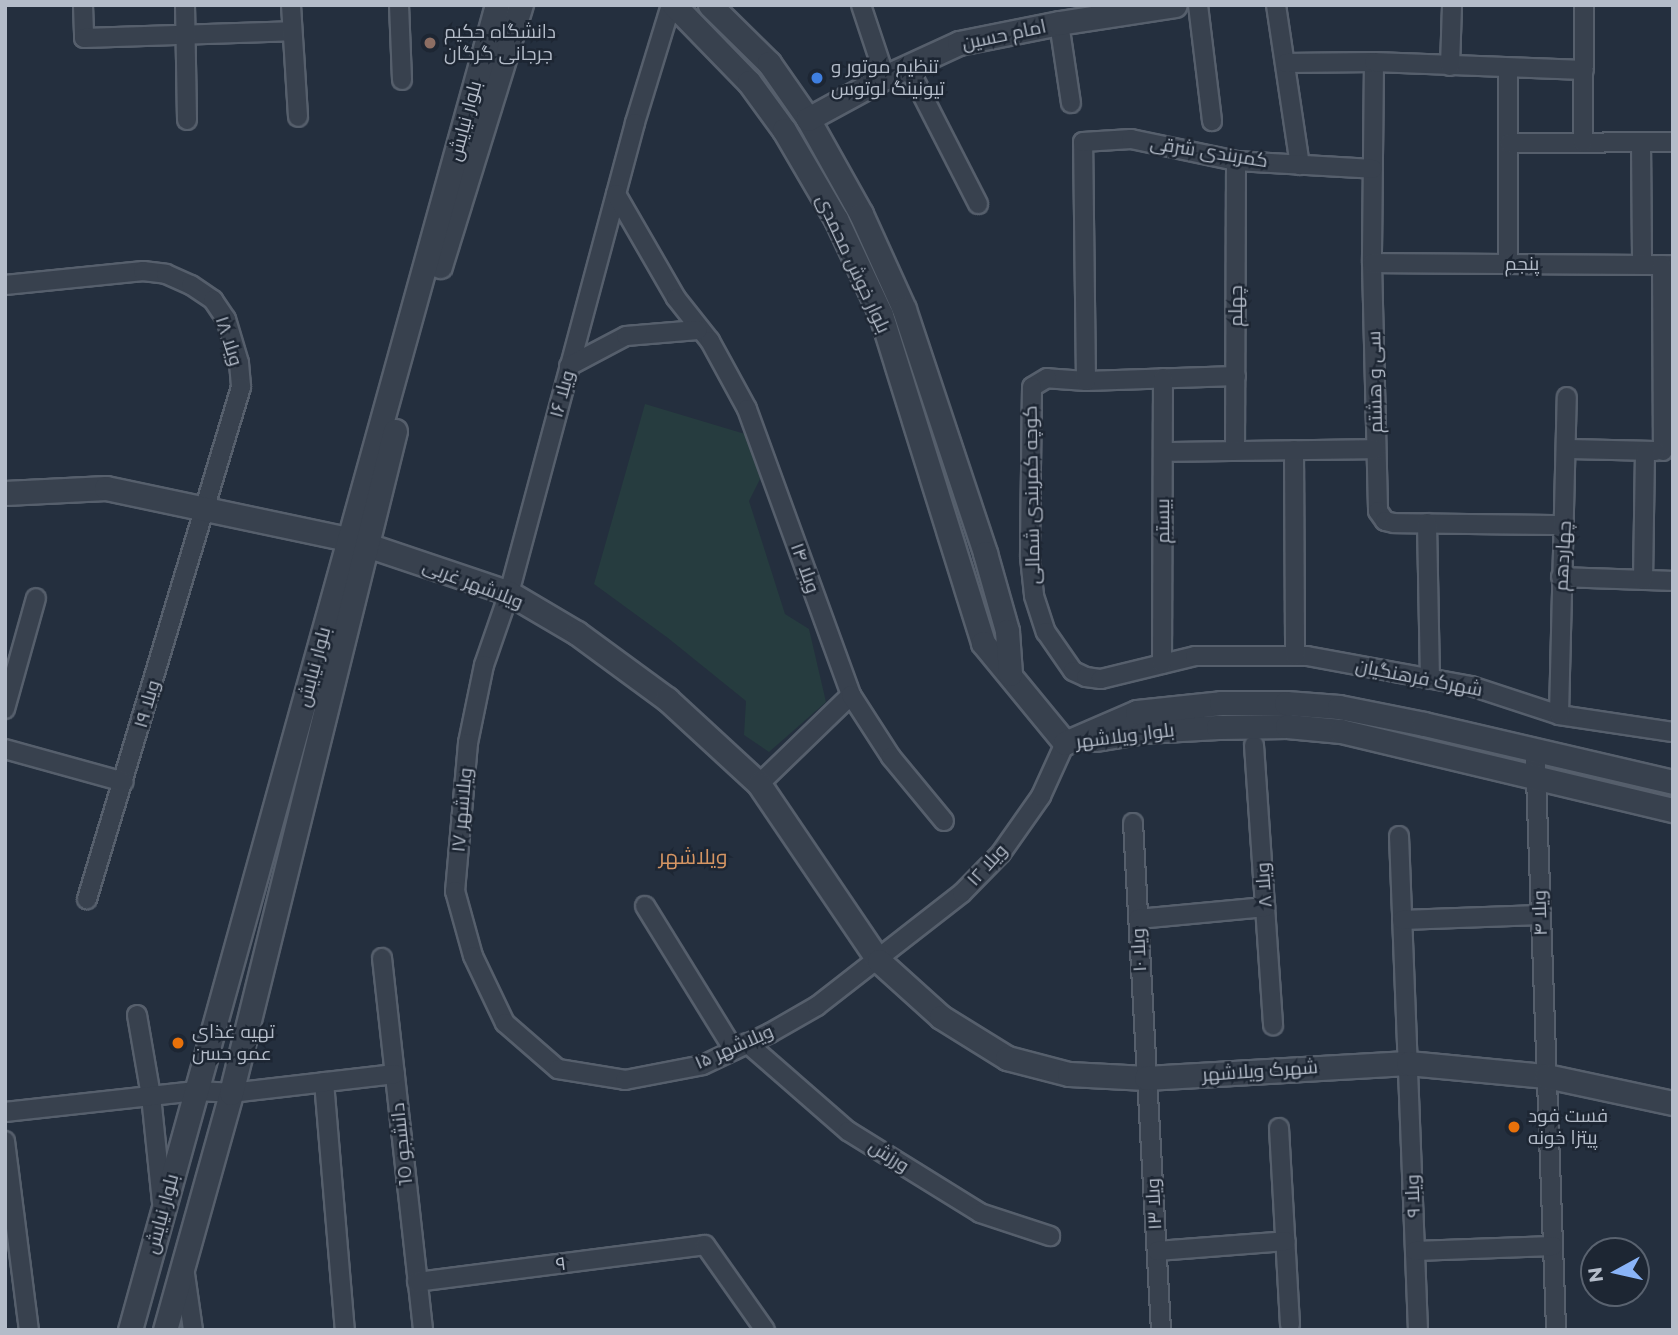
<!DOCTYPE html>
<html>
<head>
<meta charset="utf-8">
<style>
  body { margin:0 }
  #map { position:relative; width:1678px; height:1335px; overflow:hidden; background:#242f3e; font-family:Montserrat,Cairo,sans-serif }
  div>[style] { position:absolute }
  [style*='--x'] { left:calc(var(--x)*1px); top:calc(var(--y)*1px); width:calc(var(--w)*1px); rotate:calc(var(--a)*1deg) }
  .green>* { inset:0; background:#263c3f }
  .roads { filter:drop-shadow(2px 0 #565f6c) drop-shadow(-2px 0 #565f6c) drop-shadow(0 2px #565f6c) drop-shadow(0 -2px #565f6c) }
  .minor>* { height:18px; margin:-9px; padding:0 9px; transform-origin:9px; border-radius:9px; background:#38414e }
  .tertiary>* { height:23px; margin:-11.5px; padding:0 11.5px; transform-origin:11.5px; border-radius:11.5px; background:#38414e }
  .dots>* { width:19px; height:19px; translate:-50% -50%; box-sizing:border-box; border:4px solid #1d2633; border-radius:50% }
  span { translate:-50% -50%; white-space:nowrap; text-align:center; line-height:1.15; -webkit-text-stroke:5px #1d2633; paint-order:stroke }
  .poi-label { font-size:19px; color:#b4bcc9 }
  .left { translate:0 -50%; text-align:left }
  .street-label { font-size:19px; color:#b4bcc9 }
  .neighbourhood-label { font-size:21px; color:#d59563 }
  .frame { position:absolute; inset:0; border:7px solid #b4bcc9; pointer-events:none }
  .north { position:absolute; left:1580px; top:1237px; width:70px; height:70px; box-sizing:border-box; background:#1d2633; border:2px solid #59626f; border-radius:50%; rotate:262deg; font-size:19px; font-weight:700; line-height:28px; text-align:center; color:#b4bcc9 }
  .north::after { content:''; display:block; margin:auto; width:24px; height:32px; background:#8ab4f8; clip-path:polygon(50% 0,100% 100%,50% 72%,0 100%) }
</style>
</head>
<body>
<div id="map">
  <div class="green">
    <i style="clip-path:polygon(645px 404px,755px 437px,761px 477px,749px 501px,785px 614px,809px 629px,826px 702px,769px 752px,744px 735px,746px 701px,668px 638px,594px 584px)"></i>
  </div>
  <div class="roads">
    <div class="minor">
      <i style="--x:83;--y:5;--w:33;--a:88"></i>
      <i style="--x:84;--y:38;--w:207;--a:-1.9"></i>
      <i style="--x:185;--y:5;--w:115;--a:89"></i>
      <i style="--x:291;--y:5;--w:112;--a:86.4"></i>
      <i style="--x:399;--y:5;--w:75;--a:87.7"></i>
      <i style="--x:671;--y:5;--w:123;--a:107"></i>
      <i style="--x:635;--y:123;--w:487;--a:105"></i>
      <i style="--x:509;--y:593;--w:76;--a:109.1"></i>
      <i style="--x:484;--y:665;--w:80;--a:101.6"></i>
      <i style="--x:468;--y:743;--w:149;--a:95"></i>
      <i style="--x:455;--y:891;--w:67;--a:74.5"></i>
      <i style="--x:473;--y:956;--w:74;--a:64.5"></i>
      <i style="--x:505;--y:1023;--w:70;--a:41"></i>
      <i style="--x:558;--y:1069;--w:68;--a:9.3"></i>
      <i style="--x:625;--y:1080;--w:79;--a:-10.9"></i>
      <i style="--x:703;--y:1065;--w:74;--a:-25.5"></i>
      <i style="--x:770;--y:1033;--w:54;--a:-29.9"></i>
      <i style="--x:817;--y:1006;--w:184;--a:-37.9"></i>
      <i style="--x:962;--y:893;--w:56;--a:-45.7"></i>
      <i style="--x:1001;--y:853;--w:70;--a:-54.9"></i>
      <i style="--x:1041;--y:796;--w:58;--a:-65.6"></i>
      <i style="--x:861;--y:5;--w:76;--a:71.6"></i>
      <i style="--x:1198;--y:5;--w:117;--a:83.1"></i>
      <i style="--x:1276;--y:5;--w:162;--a:81.5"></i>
      <i style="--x:1059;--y:23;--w:81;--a:81.5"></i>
      <i style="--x:1374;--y:62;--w:201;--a:90.6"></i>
      <i style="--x:1372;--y:263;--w:248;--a:88.6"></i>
      <i style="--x:1378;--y:511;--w:12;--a:55"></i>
      <i style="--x:1385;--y:521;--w:9;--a:13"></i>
      <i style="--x:1394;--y:523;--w:170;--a:0.7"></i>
      <i style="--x:1286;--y:63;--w:88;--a:-0.7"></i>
      <i style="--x:1374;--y:62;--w:210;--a:2.2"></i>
      <i style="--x:1450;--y:66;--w:61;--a:-88.1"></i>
      <i style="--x:908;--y:67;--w:154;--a:62.9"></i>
      <i style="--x:1508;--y:69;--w:195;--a:90"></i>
      <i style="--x:1641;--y:142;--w:123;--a:89.5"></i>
      <i style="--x:1509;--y:143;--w:164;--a:-0.3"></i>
      <i style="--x:1583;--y:143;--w:138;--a:-89.6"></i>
      <i style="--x:616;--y:194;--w:120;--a:60"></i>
      <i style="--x:676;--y:298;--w:55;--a:51.7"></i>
      <i style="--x:710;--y:341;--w:77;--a:61.4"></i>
      <i style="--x:747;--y:409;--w:304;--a:70"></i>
      <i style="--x:851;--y:695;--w:128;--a:135.9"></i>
      <i style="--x:1372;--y:263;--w:301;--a:0.4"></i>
      <i style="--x:1662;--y:265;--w:186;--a:89.7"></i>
      <i style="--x:5;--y:285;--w:139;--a:-5.8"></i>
      <i style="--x:143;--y:271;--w:23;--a:7"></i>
      <i style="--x:166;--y:274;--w:27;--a:24"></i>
      <i style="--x:191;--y:285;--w:27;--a:34"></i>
      <i style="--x:213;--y:300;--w:23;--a:56"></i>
      <i style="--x:226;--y:319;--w:46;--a:73.5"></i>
      <i style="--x:239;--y:363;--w:24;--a:85"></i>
      <i style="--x:241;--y:387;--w:535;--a:106.74"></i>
      <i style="--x:569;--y:366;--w:64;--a:-27.8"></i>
      <i style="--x:626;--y:336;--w:72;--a:-4.8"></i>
      <i style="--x:1236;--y:376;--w:150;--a:178.1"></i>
      <i style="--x:1086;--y:381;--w:39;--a:-176"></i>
      <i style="--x:1047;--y:378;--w:17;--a:149"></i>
      <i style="--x:1032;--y:387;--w:170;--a:90.7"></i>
      <i style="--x:1030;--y:557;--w:39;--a:84"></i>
      <i style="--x:1034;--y:596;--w:38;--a:72"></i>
      <i style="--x:1046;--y:632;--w:47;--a:55.3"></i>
      <i style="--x:1073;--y:671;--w:14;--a:25"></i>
      <i style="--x:1086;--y:677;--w:15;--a:8"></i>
      <i style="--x:1101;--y:679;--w:97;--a:-13.7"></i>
      <i style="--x:1195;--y:656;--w:112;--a:0"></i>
      <i style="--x:1307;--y:656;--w:167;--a:10.4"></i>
      <i style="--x:1471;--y:686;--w:93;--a:18.2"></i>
      <i style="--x:1559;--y:715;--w:115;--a:8.5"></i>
      <i style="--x:1086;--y:381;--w:239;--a:-90.7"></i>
      <i style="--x:1083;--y:142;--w:48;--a:-3.6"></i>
      <i style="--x:1131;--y:139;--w:107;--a:11.8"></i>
      <i style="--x:1236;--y:161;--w:137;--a:3.3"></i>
      <i style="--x:1568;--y:449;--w:88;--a:1.3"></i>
      <i style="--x:1294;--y:450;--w:206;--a:89.7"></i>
      <i style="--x:1235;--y:451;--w:290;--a:-89.8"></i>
      <i style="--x:1163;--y:452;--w:213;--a:-0.8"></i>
      <i style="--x:1427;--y:523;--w:156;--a:88.9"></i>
      <i style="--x:1561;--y:577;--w:112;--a:2"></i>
      <i style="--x:1643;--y:580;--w:129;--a:-89.1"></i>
      <i style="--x:1162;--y:664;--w:286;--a:-89.8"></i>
      <i style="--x:851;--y:695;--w:74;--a:57.2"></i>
      <i style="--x:891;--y:757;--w:83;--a:50.4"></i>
      <i style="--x:5;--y:709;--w:115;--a:-74.4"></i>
      <i style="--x:1559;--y:715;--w:318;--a:-88.6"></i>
      <i style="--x:1254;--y:745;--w:281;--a:86.1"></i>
      <i style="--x:5;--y:749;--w:123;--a:15.5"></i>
      <i style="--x:1535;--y:750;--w:578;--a:87.92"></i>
      <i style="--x:1133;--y:823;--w:508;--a:86.84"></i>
      <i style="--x:1399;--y:836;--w:494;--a:87.8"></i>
      <i style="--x:645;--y:906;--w:169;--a:58.3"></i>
      <i style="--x:1138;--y:919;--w:128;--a:-5.4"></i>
      <i style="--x:1402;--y:920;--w:138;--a:-2.1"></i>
      <i style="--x:382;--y:958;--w:374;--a:83.7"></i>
      <i style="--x:137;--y:1015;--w:82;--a:80.2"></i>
      <i style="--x:151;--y:1096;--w:107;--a:84.1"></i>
      <i style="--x:747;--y:1043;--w:134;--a:41.1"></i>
      <i style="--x:848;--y:1131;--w:155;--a:31.8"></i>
      <i style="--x:980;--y:1213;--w:74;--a:18.2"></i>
      <i style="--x:324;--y:1082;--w:249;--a:85.2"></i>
      <i style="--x:5;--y:1112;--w:192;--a:-6.3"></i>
      <i style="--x:196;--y:1091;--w:35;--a:3"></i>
      <i style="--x:231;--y:1093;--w:165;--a:-6.6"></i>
      <i style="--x:1279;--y:1128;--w:197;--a:86.8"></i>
      <i style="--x:5;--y:1141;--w:191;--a:82.8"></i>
      <i style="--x:1157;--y:1251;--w:129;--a:-4.4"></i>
      <i style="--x:1415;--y:1251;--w:138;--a:-2.1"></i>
      <i style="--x:184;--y:1267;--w:64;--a:81.9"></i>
      <i style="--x:417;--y:1282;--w:290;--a:-7.3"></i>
      <i style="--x:705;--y:1245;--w:104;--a:54.8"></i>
    </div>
    <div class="tertiary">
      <i style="--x:674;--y:5;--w:107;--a:45.8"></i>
      <i style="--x:749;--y:82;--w:59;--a:53.9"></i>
      <i style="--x:784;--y:130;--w:103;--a:59.7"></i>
      <i style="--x:836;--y:219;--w:106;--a:64.9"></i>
      <i style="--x:881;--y:315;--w:343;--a:72.7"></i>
      <i style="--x:983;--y:643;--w:129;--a:50.6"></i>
      <i style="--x:710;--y:5;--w:83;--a:44.5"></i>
      <i style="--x:769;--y:63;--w:68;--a:55.1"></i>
      <i style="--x:808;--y:119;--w:109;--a:60.8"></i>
      <i style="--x:861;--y:214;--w:104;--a:65.6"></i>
      <i style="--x:904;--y:309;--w:257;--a:71.6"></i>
      <i style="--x:985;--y:553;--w:81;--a:74.2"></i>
      <i style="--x:1007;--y:631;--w:43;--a:86"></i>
      <i style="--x:808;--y:119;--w:88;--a:-28.6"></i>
      <i style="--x:885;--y:77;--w:81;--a:-24.7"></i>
      <i style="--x:959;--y:43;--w:102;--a:-11.3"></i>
      <i style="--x:1059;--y:23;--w:117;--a:-8.8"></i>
      <i style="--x:440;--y:266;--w:273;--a:-72.8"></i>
      <i style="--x:5;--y:493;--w:101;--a:-2.8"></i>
      <i style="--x:106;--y:488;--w:248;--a:11.9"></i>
      <i style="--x:349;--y:539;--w:169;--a:18.6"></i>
      <i style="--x:509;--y:593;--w:79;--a:30.5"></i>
      <i style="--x:577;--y:633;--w:112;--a:36.3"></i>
      <i style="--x:667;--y:699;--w:125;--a:42.7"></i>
      <i style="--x:759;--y:784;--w:214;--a:55.9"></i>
      <i style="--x:879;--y:961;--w:84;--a:42.1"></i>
      <i style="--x:941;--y:1017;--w:78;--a:31.8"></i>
      <i style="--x:1007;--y:1058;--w:64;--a:14.5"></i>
      <i style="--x:1069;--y:1074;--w:77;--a:3"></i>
      <i style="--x:1146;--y:1078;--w:262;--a:-3.3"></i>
      <i style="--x:1408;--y:1063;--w:139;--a:5.4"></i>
      <i style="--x:1546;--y:1076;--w:130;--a:12"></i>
      <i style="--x:1096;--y:739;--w:49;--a:-9.5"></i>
      <i style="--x:1144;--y:731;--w:74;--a:-3.1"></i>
      <i style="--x:1218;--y:727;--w:69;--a:-0.8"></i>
      <i style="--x:1287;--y:726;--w:54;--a:5.3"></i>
      <i style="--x:1341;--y:731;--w:341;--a:13.4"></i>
      <i style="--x:1065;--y:743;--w:78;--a:-23.3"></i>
      <i style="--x:1137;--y:712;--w:84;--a:-6.1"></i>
      <i style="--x:1221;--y:703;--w:65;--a:0"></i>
      <i style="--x:1286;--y:703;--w:53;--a:4.3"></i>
      <i style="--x:1339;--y:707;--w:87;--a:11.3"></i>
      <i style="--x:1424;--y:724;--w:256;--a:13.1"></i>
      <i style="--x:130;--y:1330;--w:1375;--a:-74.52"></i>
      <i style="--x:165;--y:1330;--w:246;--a:-74.4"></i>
      <i style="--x:231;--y:1093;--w:682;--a:-76.09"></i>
    </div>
  </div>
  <div class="dots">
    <i style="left:430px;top:43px;background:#8d6e63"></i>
    <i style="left:817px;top:78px;background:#3f7fe0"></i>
    <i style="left:178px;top:1043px;background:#e8710a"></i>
    <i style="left:1514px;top:1127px;background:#e8710a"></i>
  </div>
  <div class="poi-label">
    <span class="left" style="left:444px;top:43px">دانشگاه حکیم<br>جرجانی گرگان</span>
    <span class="left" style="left:831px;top:78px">تنظیم موتور و<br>تیونینگ لوتوس</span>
    <span class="left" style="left:192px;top:1043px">تهیه غذای<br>عمو حسن</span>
    <span class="left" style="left:1528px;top:1127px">فست فود<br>پیتزا خونه</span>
  </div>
  <div class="street-label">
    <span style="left:1004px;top:35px;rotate:-12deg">امام حسین</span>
    <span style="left:465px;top:121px;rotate:-75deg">بلوار نیایش</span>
    <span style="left:1209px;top:152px;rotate:9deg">کمربندی شرقی</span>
    <span style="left:853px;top:264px;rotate:65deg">بلوار خوش محمدی</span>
    <span style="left:1522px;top:264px">پنجم</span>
    <span style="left:1236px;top:306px;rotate:-90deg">چهلم</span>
    <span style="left:229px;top:341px;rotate:72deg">ویلا ۱۸</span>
    <span style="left:1375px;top:382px;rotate:-91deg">سی و هشتم</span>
    <span style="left:562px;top:394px;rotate:-75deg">۱۶ ویلا</span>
    <span style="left:1032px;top:495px;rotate:-91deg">کوچه کمربندی شمالی</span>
    <span style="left:1163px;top:521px;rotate:-90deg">بیستم</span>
    <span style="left:1563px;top:556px;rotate:-87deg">چهاردهم</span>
    <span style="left:805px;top:568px;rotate:70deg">۱۴ ویلا</span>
    <span style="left:473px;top:584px;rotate:21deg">ویلاشهر غربی</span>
    <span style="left:314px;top:667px;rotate:-75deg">بلوار نیایش</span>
    <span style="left:1419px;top:678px;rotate:11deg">شهرک فرهنگیان</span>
    <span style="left:147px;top:704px;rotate:-74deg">۱۹ ویلا</span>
    <span style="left:1125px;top:736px;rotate:-7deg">بلوار ویلاشهر</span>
    <span style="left:462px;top:810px;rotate:-85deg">ویلاشهر ۱۷</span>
    <span style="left:987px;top:865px;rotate:-48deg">ویلا ۱۲</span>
    <span style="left:1264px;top:885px;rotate:-94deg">ویلا ۸</span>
    <span style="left:1540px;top:913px;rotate:-92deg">۴ ویلا</span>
    <span style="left:1139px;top:950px;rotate:-93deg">۱۰ ویلا</span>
    <span style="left:734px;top:1047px;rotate:-24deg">ویلاشهر ۱۵</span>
    <span style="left:1260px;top:1071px;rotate:-4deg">شهرک ویلاشهر</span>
    <span style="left:402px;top:1144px;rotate:-96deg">دانشجو 10</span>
    <span style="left:889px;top:1156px;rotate:32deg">ورزش</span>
    <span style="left:1413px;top:1196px;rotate:-92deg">۹ ویلا</span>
    <span style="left:1154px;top:1204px;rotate:-93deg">۱۳ ویلا</span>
    <span style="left:162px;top:1214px;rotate:-75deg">بلوار نیایش</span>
    <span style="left:561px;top:1264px;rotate:-7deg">۹</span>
  </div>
  <div class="neighbourhood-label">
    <span style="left:693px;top:857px">ویلاشهر</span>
  </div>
  <div class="frame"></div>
  <div class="north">N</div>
</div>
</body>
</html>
